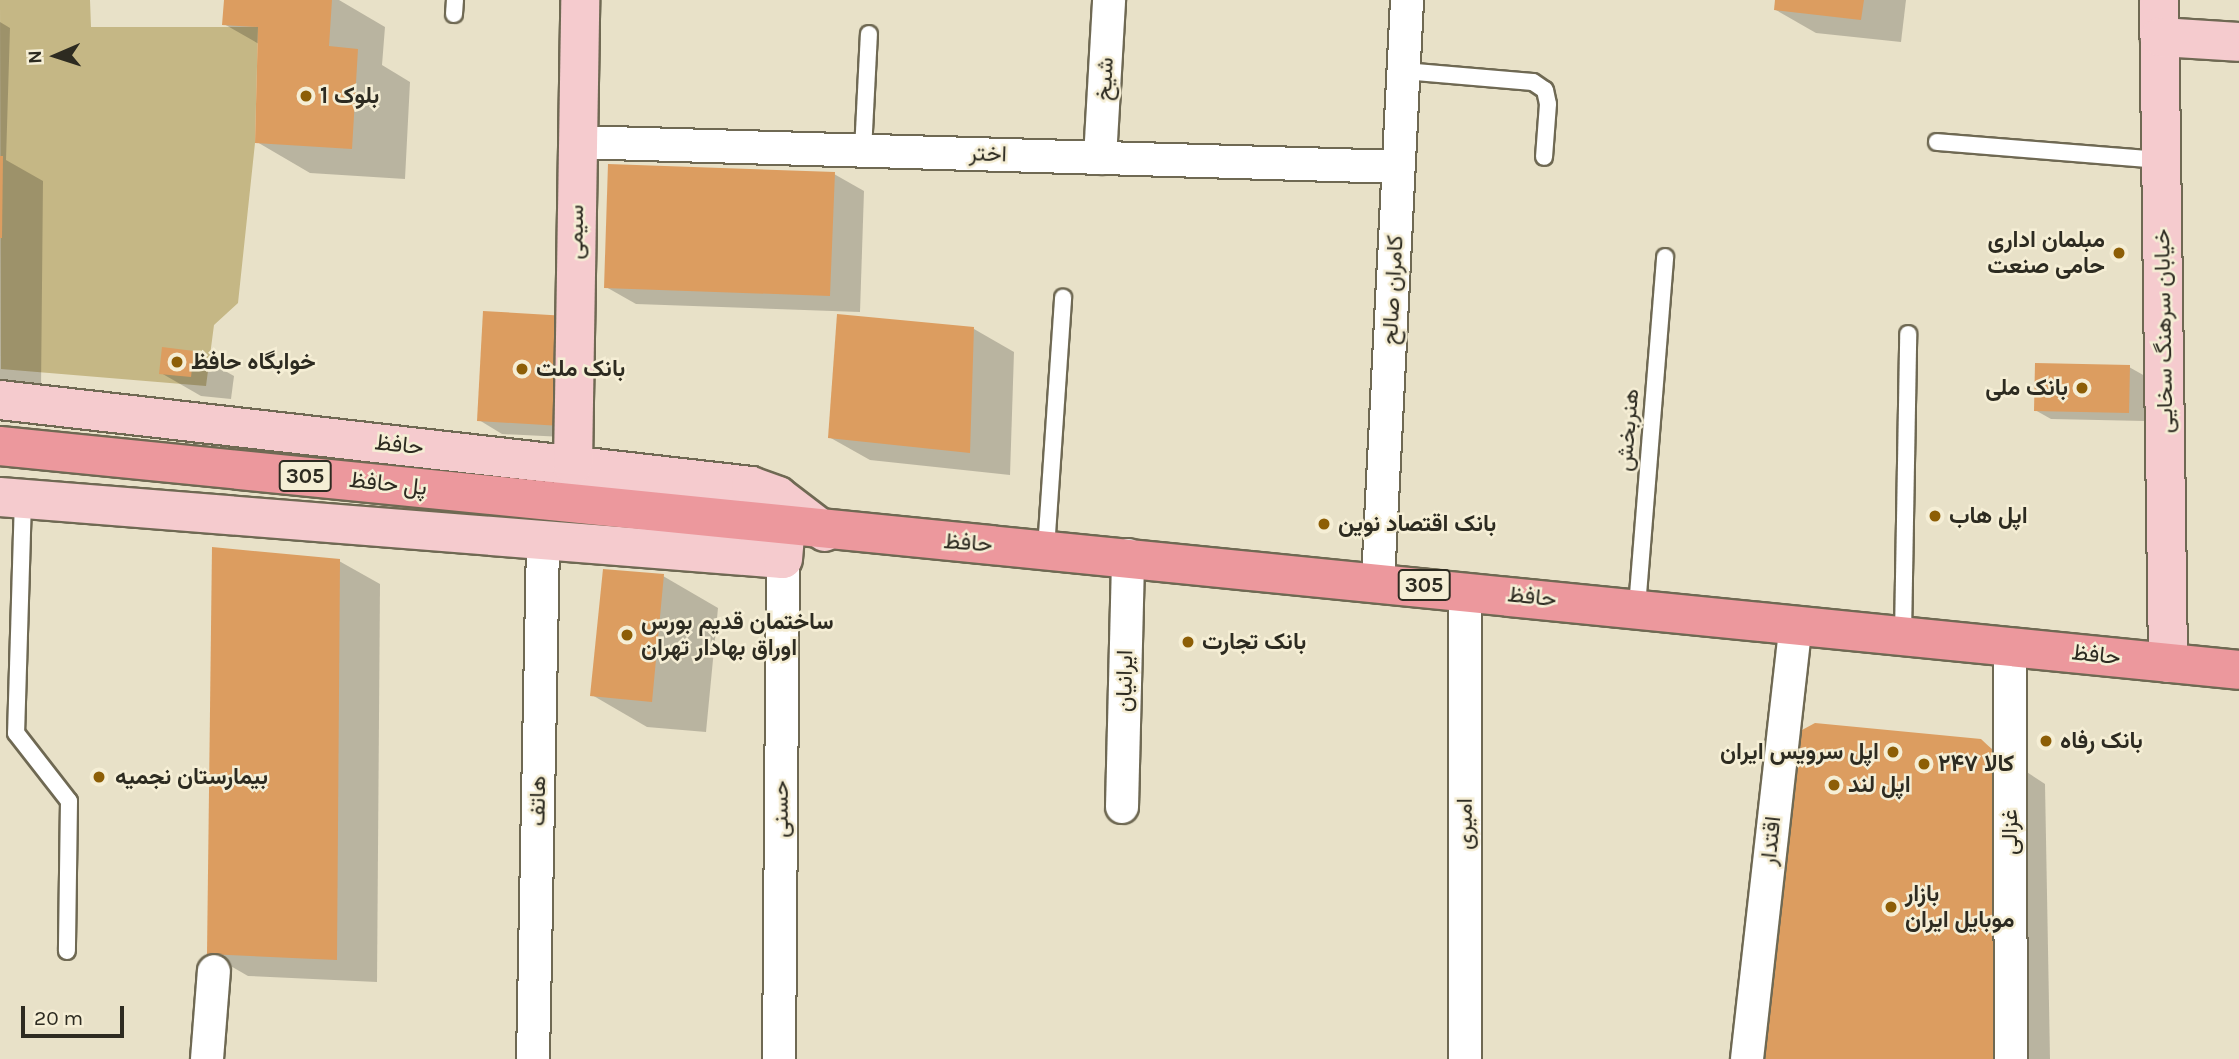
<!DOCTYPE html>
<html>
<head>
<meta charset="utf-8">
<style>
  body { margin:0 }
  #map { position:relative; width:2239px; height:1059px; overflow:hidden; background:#e8e1c8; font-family:Karla,Vazirmatn,sans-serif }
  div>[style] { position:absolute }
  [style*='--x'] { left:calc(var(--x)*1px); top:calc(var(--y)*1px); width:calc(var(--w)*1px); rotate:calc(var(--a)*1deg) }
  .green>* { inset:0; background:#c5b785 }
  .shadow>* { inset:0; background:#0003 }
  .building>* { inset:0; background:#dc9d60 }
  .roads { filter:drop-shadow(2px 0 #6f6953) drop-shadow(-2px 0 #6f6953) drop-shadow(0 2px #6f6953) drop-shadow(0 -2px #6f6953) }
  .lane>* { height:16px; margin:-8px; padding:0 8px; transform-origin:8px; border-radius:8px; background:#fff }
  .street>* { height:32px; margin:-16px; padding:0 16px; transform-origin:16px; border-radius:16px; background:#fff }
  .secondary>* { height:38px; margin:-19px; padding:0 19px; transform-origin:19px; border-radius:19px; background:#f5cbce }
  .primary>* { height:38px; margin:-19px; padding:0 19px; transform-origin:19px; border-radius:19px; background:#ec989d }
  .dots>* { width:19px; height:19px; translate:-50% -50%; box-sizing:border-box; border:4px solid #f5eed5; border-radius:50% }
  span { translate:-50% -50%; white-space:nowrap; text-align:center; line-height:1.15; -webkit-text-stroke:5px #f5eed5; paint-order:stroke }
  .shield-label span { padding:2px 5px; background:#f5eed5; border:2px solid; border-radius:5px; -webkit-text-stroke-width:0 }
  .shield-label { font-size:21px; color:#2d2b21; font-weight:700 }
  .street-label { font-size:23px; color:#2d2b21 }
  .poi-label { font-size:23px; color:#2d2b21; font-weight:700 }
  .left { translate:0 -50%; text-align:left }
  .right { translate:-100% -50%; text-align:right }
  .north { position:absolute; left:21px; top:21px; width:70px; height:70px; -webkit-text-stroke:5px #f5eed5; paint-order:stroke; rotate:267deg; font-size:19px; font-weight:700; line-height:28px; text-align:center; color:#2d2b21 }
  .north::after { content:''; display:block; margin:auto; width:24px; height:32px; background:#2d2b21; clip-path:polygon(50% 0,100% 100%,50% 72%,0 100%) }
  .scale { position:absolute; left:21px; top:1006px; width:103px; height:32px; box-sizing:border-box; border:4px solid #2d2b21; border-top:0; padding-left:9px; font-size:21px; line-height:24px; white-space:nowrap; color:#2d2b21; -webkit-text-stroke:5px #f5eed5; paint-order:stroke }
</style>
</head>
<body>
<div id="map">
  <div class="green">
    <i style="clip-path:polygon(0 0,90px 0,91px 27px,258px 27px,255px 143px,238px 303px,214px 325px,206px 386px,1px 369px)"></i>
  </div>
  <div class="shadow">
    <i style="clip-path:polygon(226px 0,339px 0,385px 27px,382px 65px,410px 82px,405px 179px,310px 173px,257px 142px,259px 44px,224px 24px)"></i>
    <i style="clip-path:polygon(1777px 0,1906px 0,1901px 42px,1816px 33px,1776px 10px)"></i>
    <i style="clip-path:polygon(0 22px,10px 28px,6px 160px,43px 181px,41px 391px,0 388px)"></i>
    <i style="clip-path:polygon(834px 174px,864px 191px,860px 312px,636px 304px,606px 287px)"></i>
    <i style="clip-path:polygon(567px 318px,584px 438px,502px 434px,479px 420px)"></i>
    <i style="clip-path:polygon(974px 329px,1014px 352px,1010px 475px,870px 460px,829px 437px)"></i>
    <i style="clip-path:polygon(193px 353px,234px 376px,231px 399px,201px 396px,161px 373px)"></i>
    <i style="clip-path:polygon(2129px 367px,2145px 376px,2145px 421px,2051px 419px,2035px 410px)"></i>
    <i style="clip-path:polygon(339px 561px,380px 584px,377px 982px,248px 976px,208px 953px)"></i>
    <i style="clip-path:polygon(663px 576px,718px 608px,706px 732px,647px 727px,592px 695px)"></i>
    <i style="clip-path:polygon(1980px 741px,2045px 784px,2050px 1059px,1767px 1059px)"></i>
  </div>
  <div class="building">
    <i style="clip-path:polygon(224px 0,332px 0,329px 46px,358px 49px,352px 149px,255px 143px,258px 27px,222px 25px)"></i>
    <i style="clip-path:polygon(1775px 0,1864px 0,1861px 20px,1774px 10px)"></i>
    <i style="clip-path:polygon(0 156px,3px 156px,2px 238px,0 238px)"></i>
    <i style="clip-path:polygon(608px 164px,835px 172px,830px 296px,604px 288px)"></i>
    <i style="clip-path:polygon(483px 311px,567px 316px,561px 426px,477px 421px)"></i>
    <i style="clip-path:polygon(837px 314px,974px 327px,970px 453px,828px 438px)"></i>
    <i style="clip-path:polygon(162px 347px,194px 351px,191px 377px,159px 374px)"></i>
    <i style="clip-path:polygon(2035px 363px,2130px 365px,2129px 413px,2034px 411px)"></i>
    <i style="clip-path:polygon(212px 547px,340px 559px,337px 960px,207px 954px)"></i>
    <i style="clip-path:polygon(603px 569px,664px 574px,652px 702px,590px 696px)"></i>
    <i style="clip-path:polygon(1815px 723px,1981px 739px,1997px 754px,2002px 1059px,1765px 1059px,1802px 730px)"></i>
  </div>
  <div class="roads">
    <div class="lane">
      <i style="--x:454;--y:14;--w:14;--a:-86"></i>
      <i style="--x:1404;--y:71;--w:129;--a:4.9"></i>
      <i style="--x:1533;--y:82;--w:14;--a:34"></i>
      <i style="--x:1545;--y:90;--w:14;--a:78"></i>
      <i style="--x:1548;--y:104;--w:53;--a:94.3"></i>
      <i style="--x:1937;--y:142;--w:225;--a:4.6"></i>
      <i style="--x:863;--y:151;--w:117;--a:-87.1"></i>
      <i style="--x:23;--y:499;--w:234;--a:91.7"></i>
      <i style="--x:16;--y:733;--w:86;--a:52.1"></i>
      <i style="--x:69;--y:801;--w:150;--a:90.8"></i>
      <i style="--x:1046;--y:549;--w:252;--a:-86.1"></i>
      <i style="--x:1637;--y:607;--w:351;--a:-85.4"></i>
      <i style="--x:1903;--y:635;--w:301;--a:-89"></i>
    </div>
    <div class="street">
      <i style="--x:577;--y:142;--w:822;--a:1.74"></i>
      <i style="--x:1100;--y:158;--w:158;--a:-86.7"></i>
      <i style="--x:1378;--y:581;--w:582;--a:-87.14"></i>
      <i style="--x:2010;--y:646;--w:413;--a:89.9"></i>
      <i style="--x:1122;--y:807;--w:252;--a:-88.6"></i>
      <i style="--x:207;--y:1059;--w:88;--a:-85.5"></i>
      <i style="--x:533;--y:1059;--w:516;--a:-88.89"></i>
      <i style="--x:779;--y:1059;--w:500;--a:-89.54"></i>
      <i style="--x:1465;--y:1059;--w:469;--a:-90"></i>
      <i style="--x:1747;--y:1059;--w:438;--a:-83.6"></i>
    </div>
    <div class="secondary">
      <i style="--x:2159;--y:0;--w:663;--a:89.22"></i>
      <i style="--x:2160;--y:37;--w:79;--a:3.6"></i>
      <i style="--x:0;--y:400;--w:756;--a:6.53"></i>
      <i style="--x:751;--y:486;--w:29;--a:20"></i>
      <i style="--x:778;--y:496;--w:59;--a:37.5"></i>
      <i style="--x:573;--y:465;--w:465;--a:-89.1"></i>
      <i style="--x:0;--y:497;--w:785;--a:4.53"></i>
      <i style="--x:783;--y:559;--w:32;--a:-85"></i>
    </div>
    <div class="primary">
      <i style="--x:0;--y:446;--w:2250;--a:5.71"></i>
    </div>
  </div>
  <div class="dots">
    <i style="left:306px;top:96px;background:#8d5e06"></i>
    <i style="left:2119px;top:253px;background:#8d5e06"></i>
    <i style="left:177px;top:362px;background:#8d5e06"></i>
    <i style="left:522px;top:369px;background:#8d5e06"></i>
    <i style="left:2082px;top:388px;background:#8d5e06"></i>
    <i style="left:1935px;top:516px;background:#8d5e06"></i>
    <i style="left:1324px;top:524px;background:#8d5e06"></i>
    <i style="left:627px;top:635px;background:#8d5e06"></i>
    <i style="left:1188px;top:642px;background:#8d5e06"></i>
    <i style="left:2046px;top:741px;background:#8d5e06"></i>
    <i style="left:1893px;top:752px;background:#8d5e06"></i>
    <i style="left:1924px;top:764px;background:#8d5e06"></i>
    <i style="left:99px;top:777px;background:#8d5e06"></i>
    <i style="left:1834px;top:785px;background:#8d5e06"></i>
    <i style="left:1891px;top:907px;background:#8d5e06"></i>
  </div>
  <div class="shield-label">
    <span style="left:305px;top:476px">305</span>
    <span style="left:1424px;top:585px">305</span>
  </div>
  <div class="street-label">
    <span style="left:1105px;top:79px;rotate:-87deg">شیخ</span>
    <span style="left:988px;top:154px;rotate:2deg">اختر</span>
    <span style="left:576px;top:232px;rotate:-89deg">سیمی</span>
    <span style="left:1393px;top:290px;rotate:-87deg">کامران صالح</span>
    <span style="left:2164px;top:331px;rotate:-91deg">خیابان سرهنگ سخایی</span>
    <span style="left:1628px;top:430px;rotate:-85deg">هنربخش</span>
    <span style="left:399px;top:445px;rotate:6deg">حافظ</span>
    <span style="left:388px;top:484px;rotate:6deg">پل حافظ</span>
    <span style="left:968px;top:543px;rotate:4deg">حافظ</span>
    <span style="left:1532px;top:597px;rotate:6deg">حافظ</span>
    <span style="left:2096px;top:655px;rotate:6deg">حافظ</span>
    <span style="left:1125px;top:681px;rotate:-89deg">ایرانیان</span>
    <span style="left:538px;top:801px;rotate:-89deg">هاتف</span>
    <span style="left:781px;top:809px;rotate:-90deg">حسنی</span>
    <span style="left:1465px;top:824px;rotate:-90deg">امیری</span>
    <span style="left:2010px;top:832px;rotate:-90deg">غزالی</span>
    <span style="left:1771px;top:841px;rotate:-84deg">اقتدار</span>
  </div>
  <div class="poi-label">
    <span class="left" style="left:320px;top:96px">بلوک 1</span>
    <span class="right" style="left:2105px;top:253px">مبلمان اداری<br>حامی صنعت</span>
    <span class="left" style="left:191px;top:362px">خوابگاه حافظ</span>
    <span class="left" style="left:536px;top:369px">بانک ملت</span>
    <span class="right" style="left:2068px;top:388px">بانک ملی</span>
    <span class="left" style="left:1949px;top:516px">اپل هاب</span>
    <span class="left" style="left:1338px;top:524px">بانک اقتصاد نوین</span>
    <span class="left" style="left:641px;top:635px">ساختمان قدیم بورس<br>اوراق بهادار تهران</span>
    <span class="left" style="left:1202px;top:642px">بانک تجارت</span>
    <span class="left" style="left:2060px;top:741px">بانک رفاه</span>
    <span class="right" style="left:1879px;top:752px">اپل سرویس ایران</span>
    <span class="left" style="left:1938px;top:764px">کالا ۲۴۷</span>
    <span class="left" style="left:115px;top:777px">بیمارستان نجمیه</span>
    <span class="left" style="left:1848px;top:785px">اپل لند</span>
    <span class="left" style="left:1905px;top:907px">بازار<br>موبایل ایران</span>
  </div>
  <div class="north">N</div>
  <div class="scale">20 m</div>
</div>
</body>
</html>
